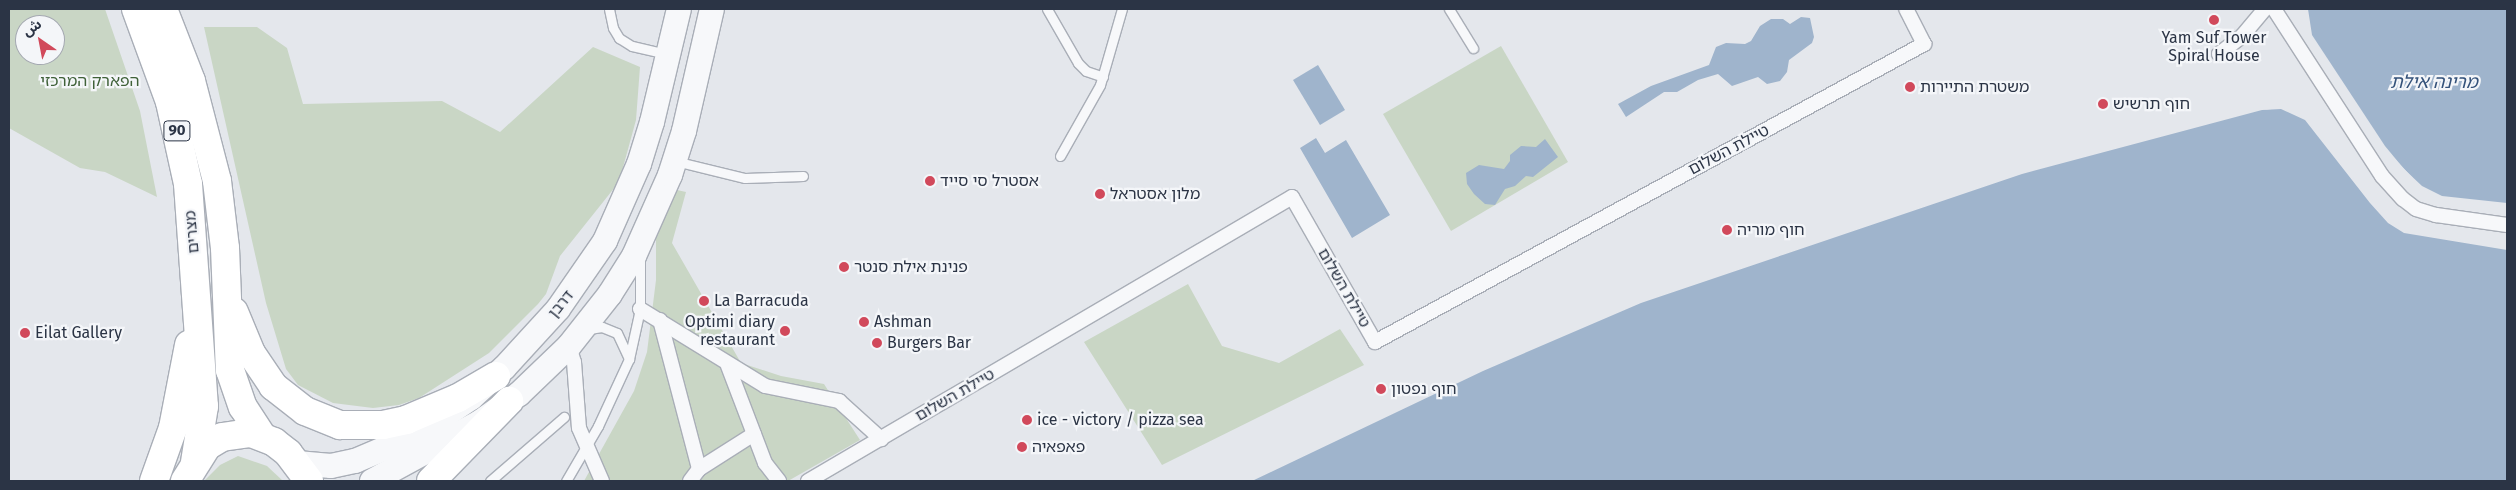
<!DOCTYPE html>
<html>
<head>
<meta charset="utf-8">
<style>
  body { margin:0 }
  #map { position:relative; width:2516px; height:490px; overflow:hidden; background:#e4e7ec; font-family:"Fira Sans","Noto Sans Arabic","Noto Sans Hebrew",sans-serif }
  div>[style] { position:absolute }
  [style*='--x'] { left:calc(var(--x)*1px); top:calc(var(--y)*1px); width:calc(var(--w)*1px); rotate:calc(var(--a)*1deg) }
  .green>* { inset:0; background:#c9d6c5 }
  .water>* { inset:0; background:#9fb4cc }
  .pier>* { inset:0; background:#e4e7ec }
  .roads { filter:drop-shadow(1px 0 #a9aeb7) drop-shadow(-1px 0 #a9aeb7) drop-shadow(0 1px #a9aeb7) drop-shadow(0 -1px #a9aeb7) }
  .service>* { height:9px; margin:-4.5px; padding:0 4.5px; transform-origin:4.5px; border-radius:4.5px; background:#f7f8fa }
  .pedestrian>* { height:14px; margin:-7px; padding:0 7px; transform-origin:7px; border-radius:7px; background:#f7f8fa }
  .tertiary>* { height:24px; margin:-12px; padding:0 12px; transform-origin:12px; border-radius:12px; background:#f7f8fa }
  .trunk>* { height:28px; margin:-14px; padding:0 14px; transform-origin:14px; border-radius:14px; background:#fff }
  .dots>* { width:14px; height:14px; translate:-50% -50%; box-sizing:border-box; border:2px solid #f4f6f9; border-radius:50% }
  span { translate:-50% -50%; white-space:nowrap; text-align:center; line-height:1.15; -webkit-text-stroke:4.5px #f4f6f9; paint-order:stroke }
  .shield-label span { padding:1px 4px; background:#f4f6f9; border:1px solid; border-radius:4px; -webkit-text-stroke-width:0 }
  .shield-label { font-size:15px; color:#2b3445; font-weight:700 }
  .poi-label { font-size:16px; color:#2b3445 }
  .left { translate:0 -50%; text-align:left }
  .right { translate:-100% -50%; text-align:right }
  .park-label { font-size:16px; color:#3f6138 }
  .street-label { font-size:16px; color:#2b3445 }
  .water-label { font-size:18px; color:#34527a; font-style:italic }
  .frame { position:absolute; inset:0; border:10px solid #2b3445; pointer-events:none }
  .north { position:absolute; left:15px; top:15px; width:50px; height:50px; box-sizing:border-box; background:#f4f6f9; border:1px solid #a4a8b1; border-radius:50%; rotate:327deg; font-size:14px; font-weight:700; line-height:20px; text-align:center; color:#2b3445 }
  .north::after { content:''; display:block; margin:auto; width:18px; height:22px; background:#d1495b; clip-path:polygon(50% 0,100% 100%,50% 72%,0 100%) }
</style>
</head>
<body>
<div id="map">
  <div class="green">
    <i style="clip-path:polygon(evenodd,9px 9px,105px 9px,140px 111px,157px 197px,105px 172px,80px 168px,9px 128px,9px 9px,25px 25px,55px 25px,55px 55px,25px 55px,25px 25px)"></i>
    <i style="clip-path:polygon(204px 27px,257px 27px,287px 48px,303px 104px,442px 101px,500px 132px,593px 47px,640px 67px,636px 120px,619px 182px,560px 256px,546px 294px,538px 304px,489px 353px,419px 398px,399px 405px,373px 408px,333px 403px,298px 385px,286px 369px,266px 303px)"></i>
    <i style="clip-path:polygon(1501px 46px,1568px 162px,1451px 231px,1383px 114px)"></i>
    <i style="clip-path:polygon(677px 190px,686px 192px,672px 243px,741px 363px,781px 376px,824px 384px,860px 440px,788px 481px,584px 481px,634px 391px,647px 352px,656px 280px,656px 238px)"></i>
    <i style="clip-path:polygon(1188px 284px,1222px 346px,1279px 363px,1340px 329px,1364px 365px,1162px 465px,1084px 342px)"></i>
    <i style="clip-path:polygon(238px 456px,267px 466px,283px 481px,204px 481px,220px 465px)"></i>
  </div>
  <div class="water">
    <i style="clip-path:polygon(2308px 9px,2507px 9px,2507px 203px,2442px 196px,2422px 186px,2404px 169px,2385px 146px,2312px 35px)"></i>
    <i style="clip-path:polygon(1801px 17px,1810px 18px,1814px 37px,1812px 43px,1789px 60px,1787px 72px,1780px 81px,1767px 84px,1758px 77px,1732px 86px,1718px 74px,1698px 80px,1677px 92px,1664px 92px,1626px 117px,1618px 104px,1651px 86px,1709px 65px,1716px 47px,1726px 43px,1745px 44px,1751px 41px,1760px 26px,1771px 19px,1783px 19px,1790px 24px)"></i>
    <i style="clip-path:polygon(1318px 65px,1345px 110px,1320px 125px,1293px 80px)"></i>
    <i style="clip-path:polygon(2281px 109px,2305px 120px,2370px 203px,2388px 223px,2404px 233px,2507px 250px,2507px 481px,1252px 481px,1483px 371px,1641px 303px,2022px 174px,2262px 110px)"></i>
    <i style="clip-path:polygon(1316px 138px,1325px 153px,1346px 140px,1390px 215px,1352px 238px,1300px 148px)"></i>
    <i style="clip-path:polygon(1545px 139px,1558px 157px,1533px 177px,1526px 176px,1515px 186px,1505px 189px,1495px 205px,1485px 204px,1474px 194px,1467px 184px,1466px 173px,1479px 165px,1504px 169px,1510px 161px,1510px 155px,1521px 146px,1536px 147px)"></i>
  </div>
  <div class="pier">
    <i style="clip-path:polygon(2311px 36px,2384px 147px,2421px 187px,2442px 197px,2507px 205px,2441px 199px,2420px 188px,2383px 148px)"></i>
    <i style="clip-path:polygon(2281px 106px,2307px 118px,2372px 202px,2389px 221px,2405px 231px,2507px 249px,2405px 232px,2388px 222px,2371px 203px,2306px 119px,2281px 108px,2262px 110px)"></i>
  </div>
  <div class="roads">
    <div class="service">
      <i style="--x:609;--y:9;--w:19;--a:78"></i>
      <i style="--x:613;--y:28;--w:12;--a:59"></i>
      <i style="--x:619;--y:38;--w:15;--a:32"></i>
      <i style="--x:632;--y:46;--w:36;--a:13"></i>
      <i style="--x:1047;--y:9;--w:62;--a:60.1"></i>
      <i style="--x:1078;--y:63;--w:11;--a:45"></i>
      <i style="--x:1086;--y:71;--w:18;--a:19"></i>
      <i style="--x:1449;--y:9;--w:46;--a:58.4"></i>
      <i style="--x:1060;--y:156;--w:81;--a:-60.6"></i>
      <i style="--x:1100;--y:85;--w:79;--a:-73.9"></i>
      <i style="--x:675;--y:161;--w:72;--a:13.7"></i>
      <i style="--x:745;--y:178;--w:58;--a:-2"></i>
      <i style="--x:589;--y:329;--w:13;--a:-9"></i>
      <i style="--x:602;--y:327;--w:16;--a:22"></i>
      <i style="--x:617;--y:333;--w:29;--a:65"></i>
      <i style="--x:490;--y:481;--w:98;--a:-40.9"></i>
      <i style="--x:566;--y:481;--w:64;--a:-59.8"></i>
      <i style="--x:598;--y:426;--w:74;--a:-65.2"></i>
      <i style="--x:629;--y:359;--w:51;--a:-77.6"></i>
      <i style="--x:640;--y:309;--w:51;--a:-90"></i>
    </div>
    <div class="pedestrian">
      <i style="--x:2274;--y:9;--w:199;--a:57.1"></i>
      <i style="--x:2382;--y:176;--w:31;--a:48"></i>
      <i style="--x:2403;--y:199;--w:16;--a:38"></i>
      <i style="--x:2416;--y:209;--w:21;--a:17"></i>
      <i style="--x:2436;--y:215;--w:72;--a:8"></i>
      <i style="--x:2219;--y:54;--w:31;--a:-38"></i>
      <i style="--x:2243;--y:35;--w:34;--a:-50"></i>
      <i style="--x:640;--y:309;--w:147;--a:31.6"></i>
      <i style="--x:765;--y:386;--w:76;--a:11.5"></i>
      <i style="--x:839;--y:401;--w:57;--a:42.1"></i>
      <i style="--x:660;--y:320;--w:154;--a:75.3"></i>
      <i style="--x:699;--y:469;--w:15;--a:127"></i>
      <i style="--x:569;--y:346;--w:17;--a:73"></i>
      <i style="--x:574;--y:362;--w:66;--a:85.7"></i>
      <i style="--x:579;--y:428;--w:58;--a:66.5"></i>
      <i style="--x:728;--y:366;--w:104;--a:69.1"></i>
      <i style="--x:765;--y:463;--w:23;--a:52"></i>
      <i style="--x:699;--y:469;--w:65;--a:-32.5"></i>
      <i style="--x:808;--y:481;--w:561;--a:-30.4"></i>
      <i style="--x:1292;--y:197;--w:167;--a:60.2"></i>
      <i style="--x:1375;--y:342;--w:625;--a:-28.49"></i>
      <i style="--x:1924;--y:44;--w:39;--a:-117"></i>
    </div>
    <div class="tertiary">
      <i style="--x:297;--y:463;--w:34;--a:5"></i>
      <i style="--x:331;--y:466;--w:25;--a:-12"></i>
      <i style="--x:355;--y:461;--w:64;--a:-23"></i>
      <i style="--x:414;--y:436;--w:69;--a:-33.7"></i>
      <i style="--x:471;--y:398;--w:45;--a:-42.3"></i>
      <i style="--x:504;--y:368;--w:80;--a:-47.5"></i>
      <i style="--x:558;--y:309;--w:83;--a:-55.3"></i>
      <i style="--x:605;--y:241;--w:84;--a:-66.2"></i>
      <i style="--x:639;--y:164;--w:44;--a:-72.8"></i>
      <i style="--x:652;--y:122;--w:116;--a:-76.6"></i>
      <i style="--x:372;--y:481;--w:123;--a:-28.6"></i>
      <i style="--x:480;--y:422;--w:48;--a:-35.7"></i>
      <i style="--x:519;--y:394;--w:69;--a:-43.8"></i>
      <i style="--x:569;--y:346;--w:66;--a:-51.7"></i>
      <i style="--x:610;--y:294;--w:45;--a:-57.7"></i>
      <i style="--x:634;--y:256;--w:89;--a:-66"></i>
      <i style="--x:670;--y:175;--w:46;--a:-72.3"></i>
      <i style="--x:684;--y:131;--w:125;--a:-77.1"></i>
    </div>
    <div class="trunk">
      <i style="--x:136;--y:9;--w:99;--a:69.9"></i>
      <i style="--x:170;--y:102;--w:84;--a:77.6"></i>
      <i style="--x:188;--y:184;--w:223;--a:85.9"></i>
      <i style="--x:204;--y:406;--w:57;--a:99.1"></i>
      <i style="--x:163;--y:9;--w:77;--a:68.7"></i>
      <i style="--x:191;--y:81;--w:103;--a:75.4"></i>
      <i style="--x:217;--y:181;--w:67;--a:83.2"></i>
      <i style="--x:225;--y:248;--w:122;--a:87.7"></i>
      <i style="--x:230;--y:370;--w:39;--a:71"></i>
      <i style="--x:243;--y:407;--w:35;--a:57"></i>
      <i style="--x:234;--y:312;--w:44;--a:67.5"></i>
      <i style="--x:251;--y:353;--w:40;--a:56"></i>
      <i style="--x:273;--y:386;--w:41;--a:38"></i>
      <i style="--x:305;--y:411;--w:38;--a:22"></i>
      <i style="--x:340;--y:425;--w:43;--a:0"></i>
      <i style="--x:383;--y:425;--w:24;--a:-12"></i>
      <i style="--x:406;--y:420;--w:56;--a:-22.9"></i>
      <i style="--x:458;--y:398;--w:44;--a:-30.1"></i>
      <i style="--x:154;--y:481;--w:56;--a:-70.3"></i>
      <i style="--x:173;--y:428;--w:85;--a:-79.1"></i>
      <i style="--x:185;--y:481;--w:41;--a:-57.8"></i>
      <i style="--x:207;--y:446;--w:17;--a:-31"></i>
      <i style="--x:222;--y:437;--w:29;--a:-8"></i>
      <i style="--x:251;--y:433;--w:25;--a:21"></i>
      <i style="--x:274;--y:442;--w:18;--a:38"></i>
      <i style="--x:288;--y:453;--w:35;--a:53"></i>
      <i style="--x:431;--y:481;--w:112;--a:-45.7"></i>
    </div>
  </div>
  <div class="dots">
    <i style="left:2214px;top:20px;background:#d1495b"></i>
    <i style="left:1910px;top:87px;background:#d1495b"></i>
    <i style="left:2103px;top:104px;background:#d1495b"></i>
    <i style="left:930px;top:181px;background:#d1495b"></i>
    <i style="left:1100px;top:194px;background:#d1495b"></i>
    <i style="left:1727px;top:230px;background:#d1495b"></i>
    <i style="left:844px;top:267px;background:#d1495b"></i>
    <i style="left:704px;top:301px;background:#d1495b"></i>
    <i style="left:864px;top:322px;background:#d1495b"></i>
    <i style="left:785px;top:331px;background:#d1495b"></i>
    <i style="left:25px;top:333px;background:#d1495b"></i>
    <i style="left:877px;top:343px;background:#d1495b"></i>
    <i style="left:1381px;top:389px;background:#d1495b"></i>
    <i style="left:1027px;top:420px;background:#d1495b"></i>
    <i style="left:1022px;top:447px;background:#d1495b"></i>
  </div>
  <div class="shield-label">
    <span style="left:177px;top:131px">90</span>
  </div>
  <div class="poi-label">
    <span style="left:2214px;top:47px">Yam Suf Tower<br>Spiral House</span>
    <span class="left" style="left:1920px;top:87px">משטרת התיירות</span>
    <span class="left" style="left:2113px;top:104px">חוף תרשיש</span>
    <span class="left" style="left:940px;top:181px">אסטרל סי סייד</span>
    <span class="left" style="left:1110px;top:194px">מלון אסטראל</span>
    <span class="left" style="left:1737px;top:230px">חוף מוריה</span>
    <span class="left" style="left:854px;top:267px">פנינת אילת סנטר</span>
    <span class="left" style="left:714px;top:301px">La Barracuda</span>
    <span class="right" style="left:775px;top:331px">Optimi diary<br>restaurant</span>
    <span class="left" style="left:874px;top:322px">Ashman</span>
    <span class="left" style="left:35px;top:333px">Eilat Gallery</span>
    <span class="left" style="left:887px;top:343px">Burgers Bar</span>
    <span class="left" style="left:1391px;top:389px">חוף נפטון</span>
    <span class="left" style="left:1037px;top:420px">ice - victory / pizza sea</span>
    <span class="left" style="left:1032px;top:447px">פאפאיה</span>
  </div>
  <div class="park-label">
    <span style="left:90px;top:81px">הפארק המרכזי</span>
  </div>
  <div class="street-label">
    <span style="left:1729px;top:150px;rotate:-28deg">טיילת השלום</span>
    <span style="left:192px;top:232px;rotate:-95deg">מצרים</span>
    <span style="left:1344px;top:288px;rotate:60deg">טיילת השלום</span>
    <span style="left:561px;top:304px;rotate:-51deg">דרבן</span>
    <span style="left:955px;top:395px;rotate:-30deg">טיילת השלום</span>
  </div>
  <div class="water-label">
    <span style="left:2434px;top:82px">מרינה אילת</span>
  </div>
  <div class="frame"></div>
  <div class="north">ش</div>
</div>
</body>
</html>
